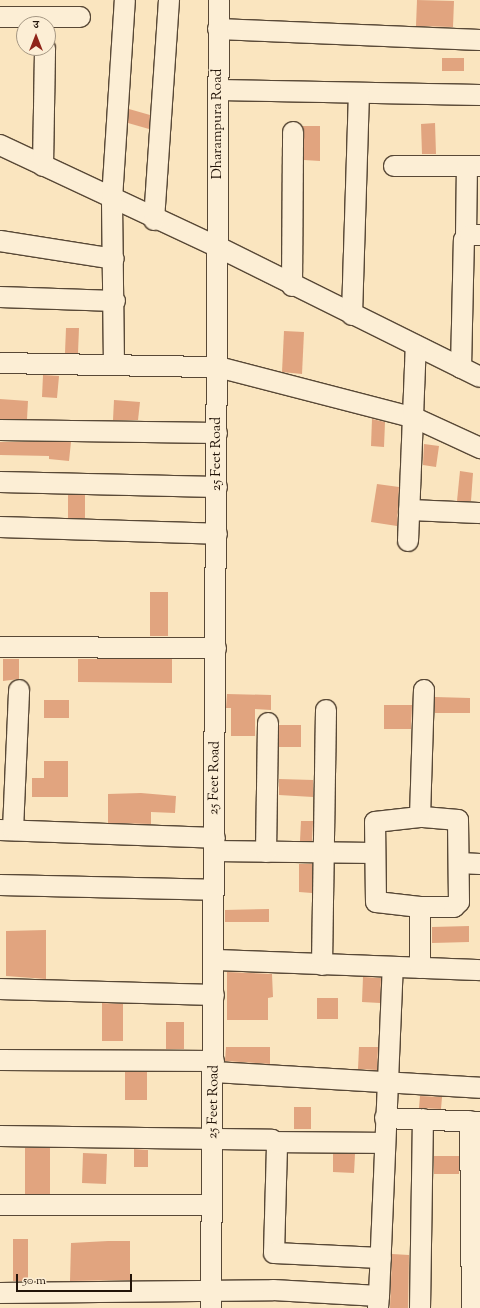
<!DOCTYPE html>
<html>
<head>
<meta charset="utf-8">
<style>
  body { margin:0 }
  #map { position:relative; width:480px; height:1308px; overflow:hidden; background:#fae5bf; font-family:"Sorts Mill Goudy","Noto Serif Devanagari",serif }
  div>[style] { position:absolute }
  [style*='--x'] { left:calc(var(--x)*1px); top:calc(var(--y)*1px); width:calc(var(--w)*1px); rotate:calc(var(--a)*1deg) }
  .building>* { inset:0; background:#e1a47f }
  .roads { filter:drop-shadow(1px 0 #584836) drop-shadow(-1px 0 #584836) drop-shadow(0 1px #584836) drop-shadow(0 -1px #584836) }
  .minor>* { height:20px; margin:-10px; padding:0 10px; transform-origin:10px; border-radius:10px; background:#fceed5 }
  span { translate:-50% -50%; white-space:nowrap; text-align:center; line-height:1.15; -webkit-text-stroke:3px #fceed5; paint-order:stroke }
  .street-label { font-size:14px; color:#221409 }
  .north { position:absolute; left:16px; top:16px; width:40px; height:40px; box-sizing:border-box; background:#fceed5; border:1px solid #a59783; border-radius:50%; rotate:0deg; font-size:11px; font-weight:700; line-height:16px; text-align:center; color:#221409 }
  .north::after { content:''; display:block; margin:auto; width:14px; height:18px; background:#8f2418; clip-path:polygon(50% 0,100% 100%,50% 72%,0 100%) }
  .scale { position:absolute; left:16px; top:1274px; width:116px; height:18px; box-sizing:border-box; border:2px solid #221409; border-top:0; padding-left:5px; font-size:12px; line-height:14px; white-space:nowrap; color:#221409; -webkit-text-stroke:3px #fceed5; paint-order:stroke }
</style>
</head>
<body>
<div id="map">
  <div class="building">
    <i style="clip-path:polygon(417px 0,454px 1px,453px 27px,416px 26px)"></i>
    <i style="clip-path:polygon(442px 58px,464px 58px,464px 71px,442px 71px)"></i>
    <i style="clip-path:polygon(129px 109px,150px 115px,149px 129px,128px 123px)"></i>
    <i style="clip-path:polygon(435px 123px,436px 154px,422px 154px,421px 124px)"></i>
    <i style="clip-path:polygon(303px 126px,320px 126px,320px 161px,304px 160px)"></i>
    <i style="clip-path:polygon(66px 328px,79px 328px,78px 353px,65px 353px)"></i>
    <i style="clip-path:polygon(284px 331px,304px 332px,302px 374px,282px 372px)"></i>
    <i style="clip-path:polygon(43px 375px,59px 376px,57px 398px,42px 397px)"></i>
    <i style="clip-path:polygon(0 399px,28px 401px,27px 419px,0 419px)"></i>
    <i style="clip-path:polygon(114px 400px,140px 402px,138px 420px,113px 420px)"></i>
    <i style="clip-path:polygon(372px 419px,385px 422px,384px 447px,371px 446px)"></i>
    <i style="clip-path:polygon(0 442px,71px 442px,69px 461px,49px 459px,49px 456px,0 455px)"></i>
    <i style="clip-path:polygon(424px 444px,439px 446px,436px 467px,423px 465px)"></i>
    <i style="clip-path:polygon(460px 471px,473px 473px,471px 501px,457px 501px)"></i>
    <i style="clip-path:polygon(377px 484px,399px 487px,397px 526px,371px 522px)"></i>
    <i style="clip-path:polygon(68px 495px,85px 495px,85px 518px,68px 518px)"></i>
    <i style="clip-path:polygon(150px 592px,168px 592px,168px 636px,150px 636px)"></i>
    <i style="clip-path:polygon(3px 659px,19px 659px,19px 679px,3px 681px)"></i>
    <i style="clip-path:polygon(78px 659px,172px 659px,172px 683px,78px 682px)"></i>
    <i style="clip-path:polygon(227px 694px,271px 695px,271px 710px,255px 709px,255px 736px,231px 736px,231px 708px,226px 708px)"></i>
    <i style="clip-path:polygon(435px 697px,470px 698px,470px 713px,435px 713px)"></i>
    <i style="clip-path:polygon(44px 700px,69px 700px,69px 718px,44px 718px)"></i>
    <i style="clip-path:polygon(384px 705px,412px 705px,411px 729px,384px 729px)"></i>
    <i style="clip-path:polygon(279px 725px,301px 725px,301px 747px,279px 747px)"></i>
    <i style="clip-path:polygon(44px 761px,68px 761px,68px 797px,32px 797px,32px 778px,44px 778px)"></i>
    <i style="clip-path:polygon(279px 779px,313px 780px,313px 797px,279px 795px)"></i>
    <i style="clip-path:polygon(141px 793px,176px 796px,175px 813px,151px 812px,151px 824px,108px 823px,108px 794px)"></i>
    <i style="clip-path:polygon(301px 821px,313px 821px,312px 841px,300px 841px)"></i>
    <i style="clip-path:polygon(299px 864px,312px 864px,312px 893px,299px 892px)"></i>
    <i style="clip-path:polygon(269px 909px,269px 922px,225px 922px,225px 910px)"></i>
    <i style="clip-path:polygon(469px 926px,469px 942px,432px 943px,432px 927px)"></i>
    <i style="clip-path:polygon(46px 930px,46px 979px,6px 976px,6px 931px)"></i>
    <i style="clip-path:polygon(227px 972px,272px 974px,273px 997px,268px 998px,268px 1020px,227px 1020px)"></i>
    <i style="clip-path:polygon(363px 977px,381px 978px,380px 1003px,362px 1002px)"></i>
    <i style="clip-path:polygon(317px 998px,338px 998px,338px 1019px,317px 1019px)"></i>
    <i style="clip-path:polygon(102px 1003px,123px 1004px,123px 1041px,102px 1041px)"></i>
    <i style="clip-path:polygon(166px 1022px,184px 1022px,184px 1049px,166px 1049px)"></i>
    <i style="clip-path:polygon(226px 1047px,270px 1047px,270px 1064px,225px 1061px)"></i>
    <i style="clip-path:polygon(359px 1047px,378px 1047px,377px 1070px,358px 1069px)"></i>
    <i style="clip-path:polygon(125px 1072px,147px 1072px,147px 1100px,125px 1100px)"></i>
    <i style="clip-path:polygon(420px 1096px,442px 1097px,441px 1109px,419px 1108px)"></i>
    <i style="clip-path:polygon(294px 1107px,311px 1107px,311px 1129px,294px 1129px)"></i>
    <i style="clip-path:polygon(25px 1148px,50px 1148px,50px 1194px,25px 1194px)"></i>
    <i style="clip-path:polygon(134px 1149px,148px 1150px,148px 1167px,134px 1167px)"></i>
    <i style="clip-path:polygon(83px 1153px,107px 1154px,106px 1184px,82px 1183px)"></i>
    <i style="clip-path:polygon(333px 1154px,355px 1154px,354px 1173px,333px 1172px)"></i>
    <i style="clip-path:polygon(434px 1156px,459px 1156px,459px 1174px,434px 1174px)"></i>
    <i style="clip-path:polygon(13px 1239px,28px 1239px,28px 1281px,13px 1281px)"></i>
    <i style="clip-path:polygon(108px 1241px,130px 1241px,130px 1280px,70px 1281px,71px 1243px)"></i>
    <i style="clip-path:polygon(392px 1254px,409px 1255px,408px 1308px,390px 1308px)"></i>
  </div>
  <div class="roads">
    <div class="minor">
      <i style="--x:0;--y:17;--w:80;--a:0"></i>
      <i style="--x:218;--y:29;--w:262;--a:2.4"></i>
      <i style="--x:219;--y:90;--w:261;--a:1.1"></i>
      <i style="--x:0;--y:145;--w:241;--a:25.1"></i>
      <i style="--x:218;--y:247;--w:292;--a:26.4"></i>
      <i style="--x:43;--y:166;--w:118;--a:-89"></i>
      <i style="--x:394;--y:166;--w:86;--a:0"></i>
      <i style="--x:154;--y:220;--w:221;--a:-86.1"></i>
      <i style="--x:466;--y:236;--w:70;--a:-89.2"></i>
      <i style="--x:0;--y:241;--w:115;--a:9"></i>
      <i style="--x:292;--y:286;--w:154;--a:-89.6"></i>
      <i style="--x:0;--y:297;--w:115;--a:2"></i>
      <i style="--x:352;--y:315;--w:222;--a:-88.2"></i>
      <i style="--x:0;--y:363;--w:218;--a:1.1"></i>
      <i style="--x:218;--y:367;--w:203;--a:14.5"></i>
      <i style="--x:415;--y:418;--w:72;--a:24.8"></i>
      <i style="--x:114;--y:365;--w:166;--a:-90.7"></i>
      <i style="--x:112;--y:199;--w:199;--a:-86.3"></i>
      <i style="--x:461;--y:368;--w:128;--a:-88.7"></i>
      <i style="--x:464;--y:240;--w:8;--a:-40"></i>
      <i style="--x:470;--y:235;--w:10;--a:0"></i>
      <i style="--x:0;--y:430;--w:217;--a:0.8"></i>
      <i style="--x:0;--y:482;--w:217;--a:1.3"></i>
      <i style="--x:409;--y:510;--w:71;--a:2.4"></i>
      <i style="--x:0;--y:527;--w:217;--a:1.8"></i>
      <i style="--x:408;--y:541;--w:195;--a:-87.7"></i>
      <i style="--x:0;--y:647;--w:216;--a:0.3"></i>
      <i style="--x:0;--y:830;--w:215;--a:2.1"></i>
      <i style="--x:13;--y:830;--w:140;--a:-87.5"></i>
      <i style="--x:214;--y:851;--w:161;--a:0.7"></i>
      <i style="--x:266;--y:852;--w:129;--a:-89.1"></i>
      <i style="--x:459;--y:863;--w:21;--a:3"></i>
      <i style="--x:0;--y:885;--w:214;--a:1.3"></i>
      <i style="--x:420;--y:907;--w:34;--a:0"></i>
      <i style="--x:454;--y:907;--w:7;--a:-45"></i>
      <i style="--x:459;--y:902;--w:82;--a:-90.7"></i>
      <i style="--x:458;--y:820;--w:38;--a:-175"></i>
      <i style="--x:214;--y:960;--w:266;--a:2.2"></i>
      <i style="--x:322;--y:965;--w:255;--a:-89.1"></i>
      <i style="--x:420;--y:968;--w:61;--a:-90"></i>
      <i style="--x:420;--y:907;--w:44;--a:-173.5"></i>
      <i style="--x:376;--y:902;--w:80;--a:-90.7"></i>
      <i style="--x:375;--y:822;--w:45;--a:-6.3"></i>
      <i style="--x:420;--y:817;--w:127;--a:-88.2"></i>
      <i style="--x:0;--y:989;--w:214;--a:1.6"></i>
      <i style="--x:0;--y:1060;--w:214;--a:0.3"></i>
      <i style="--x:214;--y:1072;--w:266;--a:3.4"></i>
      <i style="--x:385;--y:1118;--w:95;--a:2.4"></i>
      <i style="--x:470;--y:1121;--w:187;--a:89.4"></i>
      <i style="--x:0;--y:1136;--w:272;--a:0.8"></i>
      <i style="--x:272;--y:1140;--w:8;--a:50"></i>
      <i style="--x:277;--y:1146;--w:107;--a:91.6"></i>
      <i style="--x:274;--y:1253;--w:107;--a:2.7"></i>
      <i style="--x:276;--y:1142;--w:108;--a:0.5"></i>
      <i style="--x:0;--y:1205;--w:212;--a:0"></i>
      <i style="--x:0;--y:1293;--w:273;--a:-0.6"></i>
      <i style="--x:273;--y:1290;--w:106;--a:3.2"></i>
      <i style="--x:379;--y:1296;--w:12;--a:95"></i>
      <i style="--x:379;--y:1296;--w:329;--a:-87.6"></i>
      <i style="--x:211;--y:1308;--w:1308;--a:-89.65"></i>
      <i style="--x:420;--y:1308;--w:189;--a:-89.1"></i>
    </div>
  </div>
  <div class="street-label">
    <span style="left:218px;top:124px;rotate:-90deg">Dharampura Road</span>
    <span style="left:217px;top:454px;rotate:-90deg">25 Feet Road</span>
    <span style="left:215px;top:778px;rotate:-89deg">25 Feet Road</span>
    <span style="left:214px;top:1102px;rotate:-89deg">25 Feet Road</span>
  </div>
  <div class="north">उ</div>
  <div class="scale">50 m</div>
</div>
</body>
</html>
